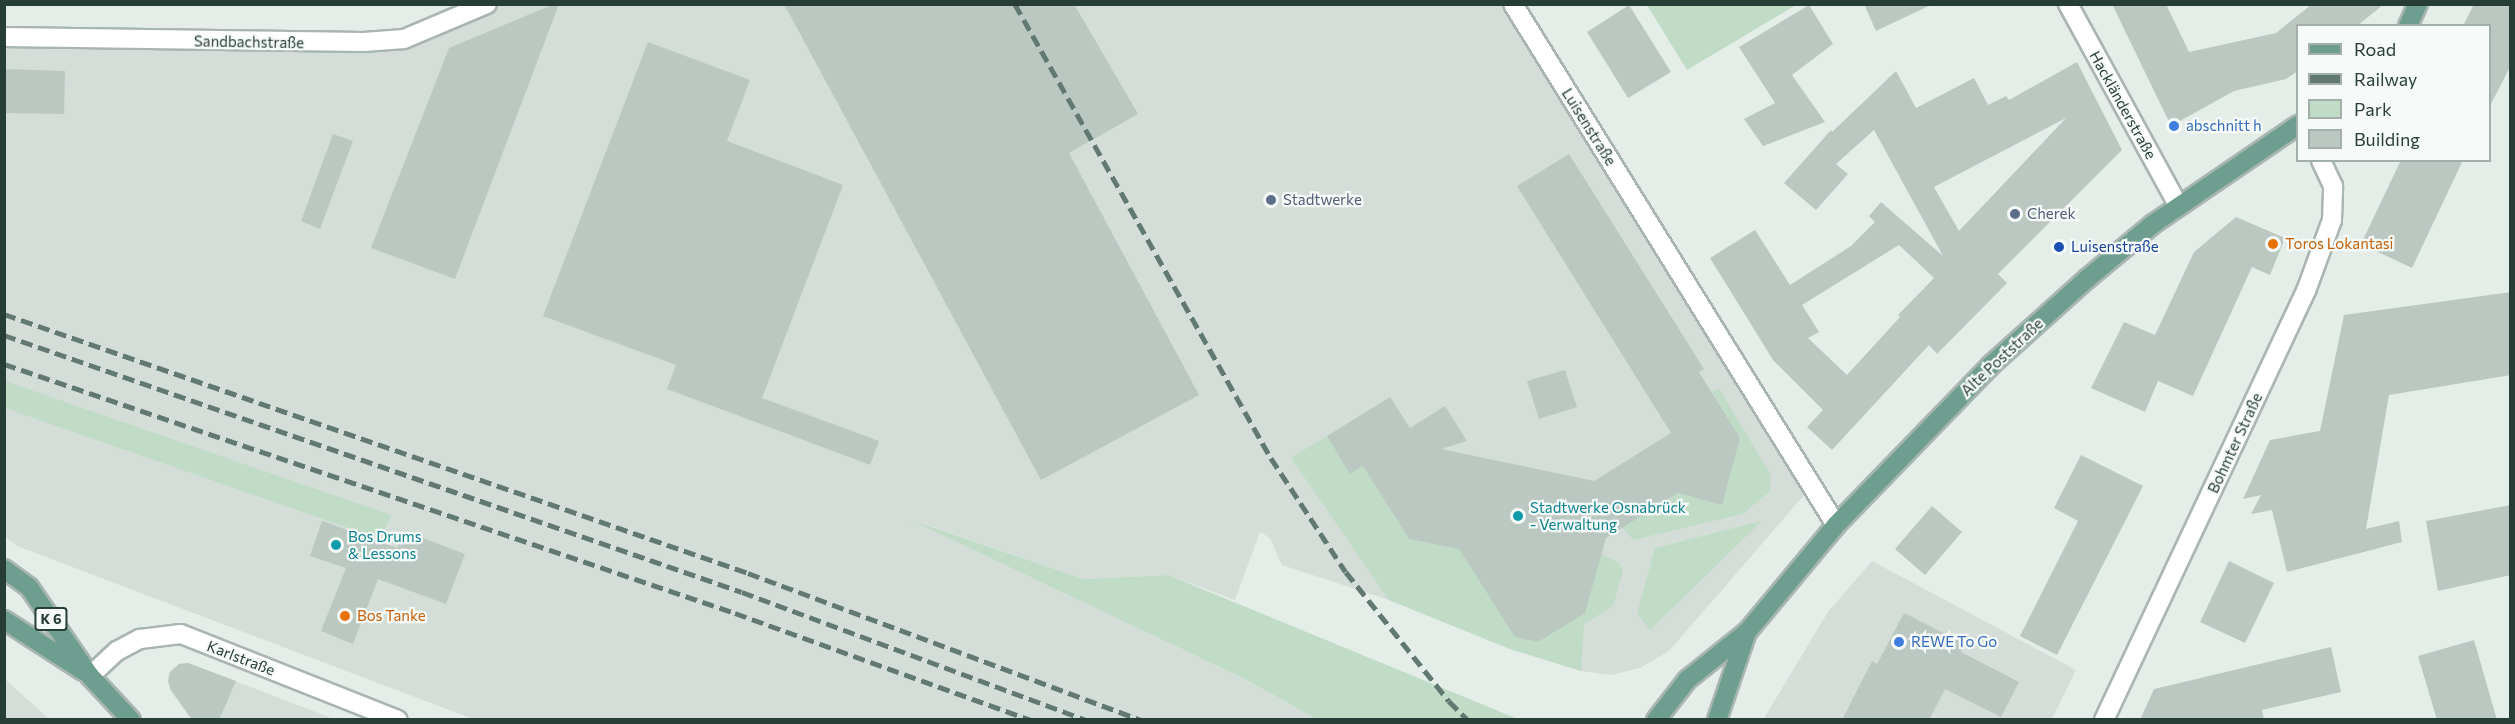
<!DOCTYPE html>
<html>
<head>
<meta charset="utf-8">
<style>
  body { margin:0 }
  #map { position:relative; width:2515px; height:724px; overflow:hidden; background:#e5ede9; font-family:Commissioner,sans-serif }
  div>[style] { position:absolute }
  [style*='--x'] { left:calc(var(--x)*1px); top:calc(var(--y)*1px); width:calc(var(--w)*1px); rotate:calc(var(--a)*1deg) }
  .built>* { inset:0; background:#d4ddd8 }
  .green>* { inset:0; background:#c1dcc6 }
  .building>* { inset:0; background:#bbc8c2 }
  .roads { filter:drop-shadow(2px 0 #a8b5b0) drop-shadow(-2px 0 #a8b5b0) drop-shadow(0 2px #a8b5b0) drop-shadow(0 -2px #a8b5b0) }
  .minor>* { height:18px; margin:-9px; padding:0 9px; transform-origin:9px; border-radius:9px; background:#fff }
  .major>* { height:18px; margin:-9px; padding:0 9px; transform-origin:9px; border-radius:9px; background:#6e9e8f }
  .rail>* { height:4.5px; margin-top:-2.25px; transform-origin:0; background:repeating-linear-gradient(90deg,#617971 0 12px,transparent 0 18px) }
  .dots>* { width:16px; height:16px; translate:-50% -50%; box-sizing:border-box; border:3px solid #f6faf8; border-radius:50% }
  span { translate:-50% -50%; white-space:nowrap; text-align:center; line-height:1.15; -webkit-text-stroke:4.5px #f6faf8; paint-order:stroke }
  .shield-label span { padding:2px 4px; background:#f6faf8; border:2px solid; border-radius:4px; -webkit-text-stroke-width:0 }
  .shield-label { font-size:14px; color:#263e36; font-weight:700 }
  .street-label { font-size:15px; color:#263e36 }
  .shop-label { font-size:15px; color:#366cbe }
  .left { translate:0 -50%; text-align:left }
  .service-label { font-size:15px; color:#4e5e75 }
  .food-label { font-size:15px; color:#c56008 }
  .transit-label { font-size:15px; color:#164399 }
  .culture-label { font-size:15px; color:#0d838f }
  .frame { position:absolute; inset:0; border:6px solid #263e36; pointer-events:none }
  .legend { position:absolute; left:2296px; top:24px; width:195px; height:138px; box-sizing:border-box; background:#f6faf8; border:2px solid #a3afaa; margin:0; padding:8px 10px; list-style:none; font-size:18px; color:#263e36 }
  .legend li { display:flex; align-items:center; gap:12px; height:30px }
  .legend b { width:30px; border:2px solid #a3afaa }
</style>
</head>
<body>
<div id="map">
  <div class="built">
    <i style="clip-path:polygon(487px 4px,1513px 5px,1812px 486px,1669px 651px,1640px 668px,1611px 675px,1581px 671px,1510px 649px,1389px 600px,1282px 565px,1270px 538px,1260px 532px,1235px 600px,1168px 575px,1084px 579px,918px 522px,1245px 679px,1316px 719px,473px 719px,17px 546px,5px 537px,4px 38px,364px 42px)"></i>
    <i style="clip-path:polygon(1872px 561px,2076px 670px,2052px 719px,1763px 720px,1828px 612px)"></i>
    <i style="clip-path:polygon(188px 663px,334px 719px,192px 719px,170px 690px,168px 681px,170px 672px,179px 664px)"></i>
    <i style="clip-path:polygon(5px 679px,49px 719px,5px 719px)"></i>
  </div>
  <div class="green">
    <i style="clip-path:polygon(1647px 5px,1796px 5px,1687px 70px)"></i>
    <i style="clip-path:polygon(5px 381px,391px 515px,380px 539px,5px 408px)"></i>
    <i style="clip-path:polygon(1719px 389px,1771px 475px,1770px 491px,1743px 514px,1633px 540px,1622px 527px,1678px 493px,1722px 505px,1740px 438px,1712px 392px)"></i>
    <i style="clip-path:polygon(1327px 436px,1350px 473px,1363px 466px,1409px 539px,1459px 549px,1516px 637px,1601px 554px,1619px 563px,1623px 571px,1613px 606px,1584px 624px,1581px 671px,1510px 649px,1389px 600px,1291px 458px)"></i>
    <i style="clip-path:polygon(911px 520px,1084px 579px,1168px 575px,1518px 719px,1316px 719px,1245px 679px)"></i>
    <i style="clip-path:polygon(1762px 521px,1650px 630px,1637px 613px,1655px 548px)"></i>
  </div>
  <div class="building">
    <i style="clip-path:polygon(554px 4px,559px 4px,455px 279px,371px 248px,449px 48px)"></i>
    <i style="clip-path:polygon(784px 4px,1074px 4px,1138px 114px,1069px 153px,1199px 395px,1041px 480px)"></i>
    <i style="clip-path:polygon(1864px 4px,1933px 4px,1876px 31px)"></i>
    <i style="clip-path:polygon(2112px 4px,2166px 4px,2189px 52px,2276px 33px,2312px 4px,2384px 4px,2357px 26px,2298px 26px,2298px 71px,2286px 79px,2234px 91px,2171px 126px)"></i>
    <i style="clip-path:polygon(2474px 4px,2511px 4px,2511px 65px,2490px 106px,2490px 26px,2463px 26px)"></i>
    <i style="clip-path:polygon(1629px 5px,1671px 72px,1628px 98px,1587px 32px)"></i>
    <i style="clip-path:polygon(1809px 5px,1833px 44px,1792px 75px,1825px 122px,1763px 146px,1744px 119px,1775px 103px,1739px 47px)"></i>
    <i style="clip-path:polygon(648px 42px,750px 80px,727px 141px,843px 185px,762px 398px,879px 441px,870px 465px,667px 389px,676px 365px,543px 316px)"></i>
    <i style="clip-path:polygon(evenodd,2077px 62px,2122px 150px,1998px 274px,2007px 283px,1937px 354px,1929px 345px,1832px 450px,1807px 427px,1823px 410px,1773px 360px,1710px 258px,1755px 230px,1790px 285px,1851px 246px,1875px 222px,1869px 216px,1881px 202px,1943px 256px,1874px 130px,1836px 164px,1848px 174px,1816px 210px,1784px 183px,1831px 130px,1832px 132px,1896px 71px,1916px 108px,1974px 78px,1988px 105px,2006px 96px,2009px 100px,2077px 62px,2066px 118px,1959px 231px,1934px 187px,2066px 118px,2077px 62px,1899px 245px,1934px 278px,1898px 315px,1900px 317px,1847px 375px,1808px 338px,1819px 332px,1802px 305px,1899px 245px)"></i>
    <i style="clip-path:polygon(4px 69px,65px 71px,64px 114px,4px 113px)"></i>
    <i style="clip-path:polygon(333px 134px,353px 141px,320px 229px,301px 221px)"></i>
    <i style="clip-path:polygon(1569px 154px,1704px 369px,1699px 372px,1740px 438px,1722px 505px,1678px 493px,1606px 538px,1585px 613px,1538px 642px,1515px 637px,1459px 549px,1409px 539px,1363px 466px,1350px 474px,1327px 436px,1390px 397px,1410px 428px,1445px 406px,1467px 441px,1441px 449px,1594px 481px,1671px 433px,1517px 186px)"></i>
    <i style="clip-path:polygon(2401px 160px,2463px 160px,2412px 268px,2361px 244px)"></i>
    <i style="clip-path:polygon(2236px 217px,2285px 238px,2270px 275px,2252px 267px,2193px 396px,2158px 381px,2145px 412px,2091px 388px,2124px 322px,2155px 335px,2194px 252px)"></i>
    <i style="clip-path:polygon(2511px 292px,2511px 375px,2389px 395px,2366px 529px,2399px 521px,2402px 542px,2287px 572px,2272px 510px,2251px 514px,2261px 495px,2243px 499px,2270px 440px,2320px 431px,2344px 315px)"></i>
    <i style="clip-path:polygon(1565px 370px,1577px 407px,1539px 419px,1527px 381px)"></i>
    <i style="clip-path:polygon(2081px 455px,2143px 486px,2057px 655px,2020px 636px,2078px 521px,2054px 508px)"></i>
    <i style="clip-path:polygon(2511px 505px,2511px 575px,2438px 591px,2426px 521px)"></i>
    <i style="clip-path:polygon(1932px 506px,1962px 532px,1925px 575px,1895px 549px)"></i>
    <i style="clip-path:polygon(322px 521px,397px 548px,404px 531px,465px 554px,446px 604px,378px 579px,353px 644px,321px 631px,346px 568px,310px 556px)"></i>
    <i style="clip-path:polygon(2229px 561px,2274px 583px,2245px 643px,2200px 622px)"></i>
    <i style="clip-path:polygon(1904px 613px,1965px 644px,1961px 652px,2019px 682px,2001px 717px,1945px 689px,1929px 720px,1842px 720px,1872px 661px,1877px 664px)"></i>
    <i style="clip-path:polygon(2474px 640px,2497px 720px,2437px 720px,2418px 656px)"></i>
    <i style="clip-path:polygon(2331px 647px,2341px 692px,2262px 710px,2264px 720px,2140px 720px,2154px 689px)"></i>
    <i style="clip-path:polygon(188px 663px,236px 681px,219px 720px,192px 720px,171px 690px,168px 681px,170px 672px,179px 664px)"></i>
  </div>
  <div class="roads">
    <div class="minor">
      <i style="--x:1513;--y:4;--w:613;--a:58.2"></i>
      <i style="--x:2068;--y:4;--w:229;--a:61.3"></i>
      <i style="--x:4;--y:37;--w:360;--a:0.8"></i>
      <i style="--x:364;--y:42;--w:40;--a:-4.3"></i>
      <i style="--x:404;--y:39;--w:90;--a:-22.9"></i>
      <i style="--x:90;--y:676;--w:37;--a:-43"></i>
      <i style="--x:117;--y:651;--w:26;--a:-28"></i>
      <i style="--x:140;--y:639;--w:41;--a:-7"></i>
      <i style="--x:181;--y:634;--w:233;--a:21.6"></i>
      <i style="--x:2104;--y:720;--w:474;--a:-64.8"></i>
      <i style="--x:2306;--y:291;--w:76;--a:-69.9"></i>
      <i style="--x:2332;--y:220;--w:34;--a:-88"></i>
      <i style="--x:2333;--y:186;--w:29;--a:-115"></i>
    </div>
    <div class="major">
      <i style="--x:2408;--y:26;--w:24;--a:-66"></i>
      <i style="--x:4;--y:569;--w:31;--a:36"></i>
      <i style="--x:29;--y:587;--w:108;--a:55.6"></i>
      <i style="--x:90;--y:676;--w:60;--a:47"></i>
      <i style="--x:4;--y:620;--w:94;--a:32.8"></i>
      <i style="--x:1656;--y:720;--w:51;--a:-52.2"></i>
      <i style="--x:1687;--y:680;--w:77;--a:-38.7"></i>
      <i style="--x:1747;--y:632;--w:139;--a:-50.2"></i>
      <i style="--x:1836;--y:525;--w:223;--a:-45.9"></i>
      <i style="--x:1991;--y:365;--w:130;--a:-41.9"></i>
      <i style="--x:2088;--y:278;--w:85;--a:-39.7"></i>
      <i style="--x:2153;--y:224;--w:176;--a:-34.3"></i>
      <i style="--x:1717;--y:720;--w:93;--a:-71.2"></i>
    </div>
  </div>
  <div class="rail">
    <i style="--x:1015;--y:4;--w:521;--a:60.58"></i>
    <i style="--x:1271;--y:458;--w:136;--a:56.7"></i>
    <i style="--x:1346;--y:572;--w:165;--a:51.4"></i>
    <i style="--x:1449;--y:701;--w:27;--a:45"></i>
    <i style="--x:4;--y:314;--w:788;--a:19.19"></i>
    <i style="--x:748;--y:573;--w:420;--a:20.5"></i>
    <i style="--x:4;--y:335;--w:781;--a:19.2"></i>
    <i style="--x:742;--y:592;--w:368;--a:20.4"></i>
    <i style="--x:4;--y:364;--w:772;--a:18.81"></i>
    <i style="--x:735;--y:613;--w:315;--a:19.9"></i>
  </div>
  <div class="dots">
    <i style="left:2174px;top:126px;background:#3f7fe0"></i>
    <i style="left:1271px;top:200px;background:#5c6f8a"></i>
    <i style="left:2015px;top:214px;background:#5c6f8a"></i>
    <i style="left:2273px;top:244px;background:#e8710a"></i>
    <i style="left:2059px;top:247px;background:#1a4fb4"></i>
    <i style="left:1518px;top:516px;background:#0f9aa8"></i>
    <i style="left:336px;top:545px;background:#0f9aa8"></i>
    <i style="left:345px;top:616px;background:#e8710a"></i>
    <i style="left:1899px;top:642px;background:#3f7fe0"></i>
  </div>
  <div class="shield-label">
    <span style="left:51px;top:619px">K 6</span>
  </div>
  <div class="street-label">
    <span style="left:249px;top:42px;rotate:1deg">Sandbachstraße</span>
    <span style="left:2123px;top:105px;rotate:61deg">Hackländerstraße</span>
    <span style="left:1589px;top:127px;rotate:58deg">Luisenstraße</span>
    <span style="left:2002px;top:357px;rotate:-43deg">Alte Poststraße</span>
    <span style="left:2235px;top:443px;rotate:-65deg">Bohmter Straße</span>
    <span style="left:241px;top:658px;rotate:21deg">Karlstraße</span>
  </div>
  <div class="shop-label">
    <span class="left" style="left:2186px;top:126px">abschnitt h</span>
    <span class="left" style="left:1911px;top:642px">REWE To Go</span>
  </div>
  <div class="service-label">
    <span class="left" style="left:1283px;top:200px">Stadtwerke</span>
    <span class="left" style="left:2027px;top:214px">Cherek</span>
  </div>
  <div class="food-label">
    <span class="left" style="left:2285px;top:244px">Toros Lokantasi</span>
    <span class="left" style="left:357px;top:616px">Bos Tanke</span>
  </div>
  <div class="transit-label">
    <span class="left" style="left:2071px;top:247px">Luisenstraße</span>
  </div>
  <div class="culture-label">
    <span class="left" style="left:1530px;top:516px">Stadtwerke Osnabrück<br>- Verwaltung</span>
    <span class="left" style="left:348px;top:545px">Bos Drums<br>&amp; Lessons</span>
  </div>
  <div class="frame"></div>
  <ul class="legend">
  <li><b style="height:8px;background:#6e9e8f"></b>Road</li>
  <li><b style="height:8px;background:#617971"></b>Railway</li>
  <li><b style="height:16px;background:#c1dcc6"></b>Park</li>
  <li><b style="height:16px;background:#bbc8c2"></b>Building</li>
  </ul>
</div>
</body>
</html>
